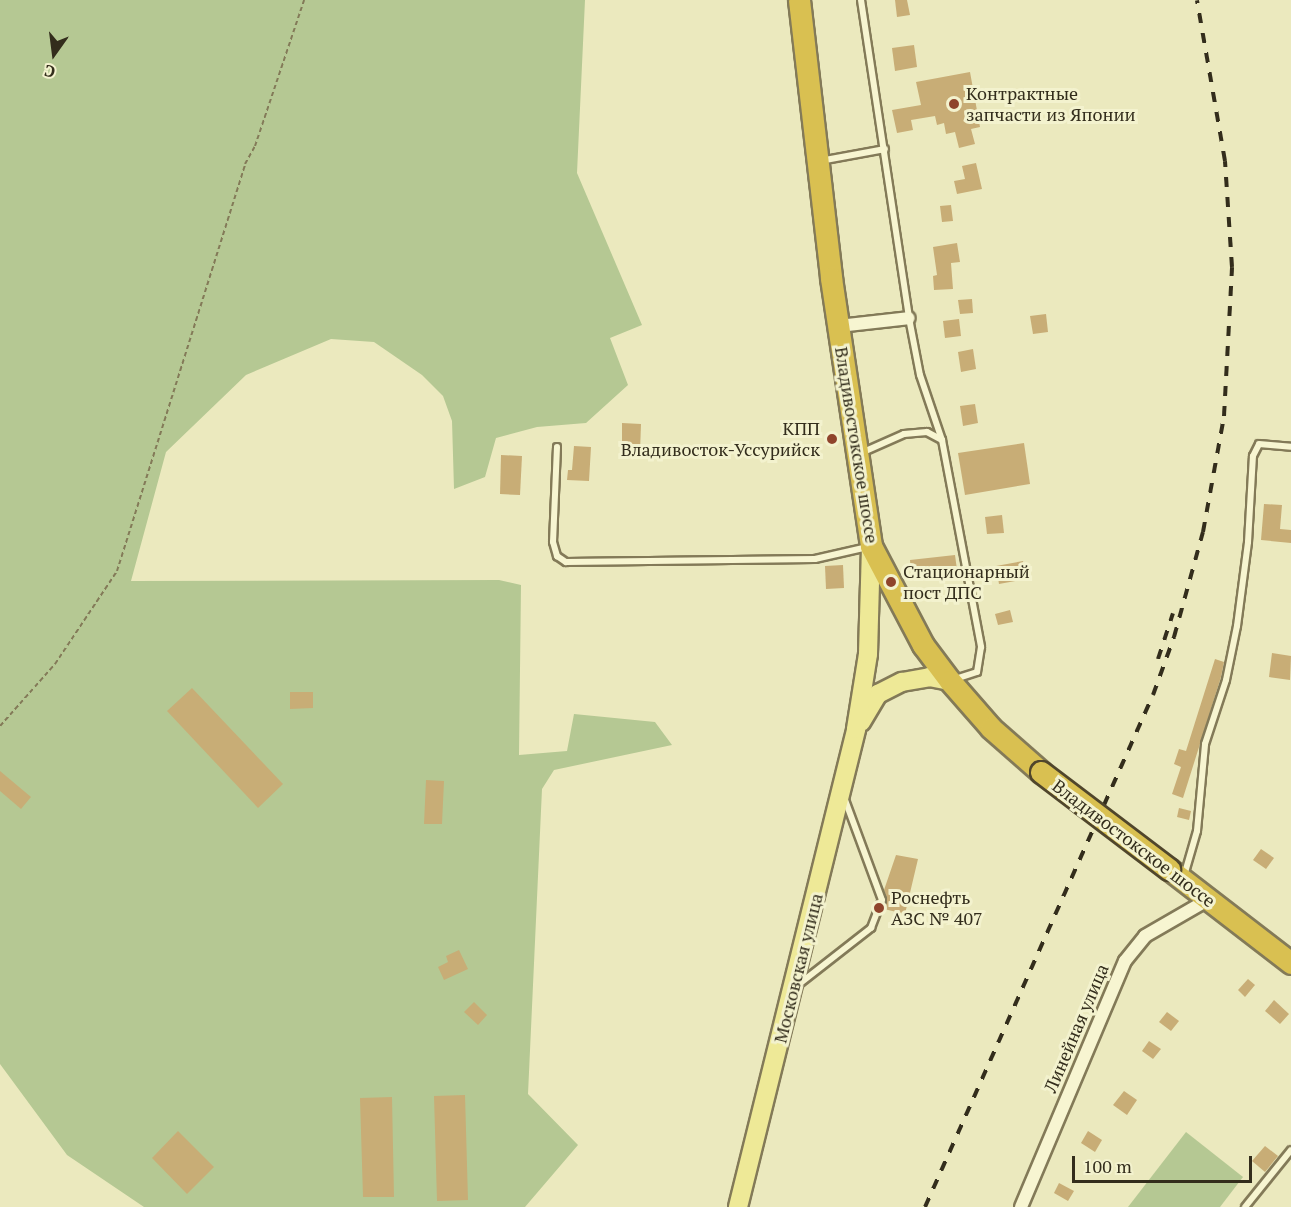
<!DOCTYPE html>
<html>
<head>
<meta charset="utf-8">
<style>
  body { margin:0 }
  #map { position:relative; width:1291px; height:1207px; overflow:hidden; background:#ebe9be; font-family:"PT Serif",serif }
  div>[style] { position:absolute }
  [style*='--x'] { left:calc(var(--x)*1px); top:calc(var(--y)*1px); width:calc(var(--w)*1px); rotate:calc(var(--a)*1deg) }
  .green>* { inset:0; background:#b5c893 }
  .building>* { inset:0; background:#c8ad76 }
  .path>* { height:2px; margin-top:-1px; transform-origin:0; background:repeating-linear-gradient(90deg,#837a58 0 4.5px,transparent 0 7.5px) }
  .roads { filter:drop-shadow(2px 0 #837a58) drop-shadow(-2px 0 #837a58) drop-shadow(0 2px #837a58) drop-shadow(0 -2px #837a58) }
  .lane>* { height:6px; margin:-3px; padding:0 3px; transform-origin:3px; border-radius:3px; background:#f7f5d1 }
  .street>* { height:12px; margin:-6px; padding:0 6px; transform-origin:6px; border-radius:6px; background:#f7f5d1 }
  .primary>* { height:18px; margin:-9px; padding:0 9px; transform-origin:9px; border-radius:9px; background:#eee997 }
  .highway>* { height:21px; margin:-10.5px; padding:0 10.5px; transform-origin:10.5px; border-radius:10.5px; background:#d9c051 }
  .rail>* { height:4px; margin-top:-2px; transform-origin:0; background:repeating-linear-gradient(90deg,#332d1c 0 10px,transparent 0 20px) }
  .bridges { filter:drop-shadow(2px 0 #50462c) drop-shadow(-2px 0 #50462c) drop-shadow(0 2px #50462c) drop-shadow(0 -2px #50462c) }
  .highway-bridge>* { height:21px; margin:-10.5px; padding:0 10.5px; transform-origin:10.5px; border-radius:10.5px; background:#d9c051 }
  .dots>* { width:16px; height:16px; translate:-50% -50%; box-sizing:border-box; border:3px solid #f3f2ce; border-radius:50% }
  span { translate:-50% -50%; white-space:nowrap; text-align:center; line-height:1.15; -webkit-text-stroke:6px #f3f2ce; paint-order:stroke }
  .poi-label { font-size:18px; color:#332d1c }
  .left { translate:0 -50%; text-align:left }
  .right { translate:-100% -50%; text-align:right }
  .street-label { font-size:18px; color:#332d1c }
  .north { position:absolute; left:24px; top:24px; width:60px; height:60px; -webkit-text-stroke:4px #f3f2ce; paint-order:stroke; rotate:194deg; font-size:16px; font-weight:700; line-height:24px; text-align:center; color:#332d1c }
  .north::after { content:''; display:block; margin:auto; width:21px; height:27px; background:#332d1c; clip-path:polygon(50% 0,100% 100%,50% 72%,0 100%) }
  .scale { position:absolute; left:1072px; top:1156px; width:180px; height:27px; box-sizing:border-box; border:3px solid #332d1c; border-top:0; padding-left:8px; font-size:18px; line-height:21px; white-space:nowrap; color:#332d1c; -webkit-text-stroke:4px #f3f2ce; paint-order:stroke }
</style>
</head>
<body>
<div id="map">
  <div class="green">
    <i style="clip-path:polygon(0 0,585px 0,577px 173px,642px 325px,610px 338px,628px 385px,586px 423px,537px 427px,496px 438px,485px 477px,454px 489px,452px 421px,443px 396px,422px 375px,374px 342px,331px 339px,246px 375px,166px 452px,131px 581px,499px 580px,521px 585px,519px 755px,567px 751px,574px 714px,655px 722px,672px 745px,554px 770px,542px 789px,528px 1094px,578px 1145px,525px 1207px,144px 1207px,67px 1155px,0 1064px)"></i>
    <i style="clip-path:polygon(1186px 1132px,1243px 1177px,1220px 1207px,1128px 1207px)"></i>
  </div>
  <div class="building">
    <i style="clip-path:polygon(895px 0,907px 0,910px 15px,897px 17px)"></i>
    <i style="clip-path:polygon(914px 45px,917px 67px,895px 71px,892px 48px)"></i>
    <i style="clip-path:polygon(970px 72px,980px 127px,971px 129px,975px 144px,959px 148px,955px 132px,946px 134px,944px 123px,937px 125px,935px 116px,911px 120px,913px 130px,897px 133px,892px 110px,921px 105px,916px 82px)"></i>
    <i style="clip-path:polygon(976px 163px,982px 189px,957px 194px,954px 181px,965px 179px,962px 166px)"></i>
    <i style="clip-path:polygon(951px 205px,953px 221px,942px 222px,940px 206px)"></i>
    <i style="clip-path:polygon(957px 243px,960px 262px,951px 263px,953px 289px,934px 290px,933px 276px,937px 275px,933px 247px)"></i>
    <i style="clip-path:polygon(972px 299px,973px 313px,960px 314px,958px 300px)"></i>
    <i style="clip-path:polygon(1046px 314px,1048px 332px,1033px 334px,1030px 316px)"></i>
    <i style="clip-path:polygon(959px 319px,961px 336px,945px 338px,943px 321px)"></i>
    <i style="clip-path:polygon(973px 349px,976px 369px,961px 372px,958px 352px)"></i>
    <i style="clip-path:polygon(975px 404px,978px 423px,963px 426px,960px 406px)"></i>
    <i style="clip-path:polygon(622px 423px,641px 424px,640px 452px,622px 451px)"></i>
    <i style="clip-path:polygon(1024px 443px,1030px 484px,965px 495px,958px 453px)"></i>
    <i style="clip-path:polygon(574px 446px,591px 447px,589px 481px,567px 480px,568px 470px,572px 470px)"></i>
    <i style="clip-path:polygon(501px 455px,522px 456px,520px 495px,500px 494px)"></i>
    <i style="clip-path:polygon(1264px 504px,1282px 505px,1280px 529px,1291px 530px,1291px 543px,1261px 540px)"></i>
    <i style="clip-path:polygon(1002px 515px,1004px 533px,987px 534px,985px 517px)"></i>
    <i style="clip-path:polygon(955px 555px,958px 577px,932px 580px,931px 572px,911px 575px,910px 560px)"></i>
    <i style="clip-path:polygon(1023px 561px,1027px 579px,999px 584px,996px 566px)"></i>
    <i style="clip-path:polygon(843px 565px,844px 588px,826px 589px,825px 566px)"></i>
    <i style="clip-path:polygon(1010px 610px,1013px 622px,998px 625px,995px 614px)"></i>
    <i style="clip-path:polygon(1272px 653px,1291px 656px,1290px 680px,1269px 677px)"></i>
    <i style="clip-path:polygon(1215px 659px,1224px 662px,1221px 677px,1183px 798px,1172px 794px,1181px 767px,1174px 764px,1179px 749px,1186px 751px)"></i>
    <i style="clip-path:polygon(192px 688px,283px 784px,258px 808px,167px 711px)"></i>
    <i style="clip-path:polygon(290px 692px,313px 692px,313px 708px,290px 709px)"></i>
    <i style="clip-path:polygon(0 771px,31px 797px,21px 809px,0 791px)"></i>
    <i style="clip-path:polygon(426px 780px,444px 781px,442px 824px,424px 824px)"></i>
    <i style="clip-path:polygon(1179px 808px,1191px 811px,1189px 820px,1177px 817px)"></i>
    <i style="clip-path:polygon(1261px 849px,1274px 858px,1266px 869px,1253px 860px)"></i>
    <i style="clip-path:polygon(896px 855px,918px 859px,905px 914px,884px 909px,887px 899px,884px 890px)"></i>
    <i style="clip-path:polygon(459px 950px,468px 969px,444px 980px,438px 967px,448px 962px,446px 956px)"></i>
    <i style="clip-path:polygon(1248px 979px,1255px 985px,1245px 997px,1238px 990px)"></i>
    <i style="clip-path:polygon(1274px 1000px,1289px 1014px,1280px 1024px,1265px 1011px)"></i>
    <i style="clip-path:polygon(474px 1002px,487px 1015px,478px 1025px,464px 1012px)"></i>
    <i style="clip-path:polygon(1167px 1012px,1179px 1021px,1171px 1031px,1159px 1022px)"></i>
    <i style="clip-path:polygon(1149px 1041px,1161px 1049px,1153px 1059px,1142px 1051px)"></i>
    <i style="clip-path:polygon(1124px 1091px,1137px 1100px,1127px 1115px,1113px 1105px)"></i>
    <i style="clip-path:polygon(465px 1095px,468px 1200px,437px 1201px,434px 1096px)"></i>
    <i style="clip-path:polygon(392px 1097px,394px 1197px,363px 1197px,360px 1098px)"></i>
    <i style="clip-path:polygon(178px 1131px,214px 1167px,187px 1194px,152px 1158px)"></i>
    <i style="clip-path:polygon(1088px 1131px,1102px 1140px,1095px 1152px,1081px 1143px)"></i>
    <i style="clip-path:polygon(1265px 1146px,1278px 1156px,1265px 1172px,1252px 1161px)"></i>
    <i style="clip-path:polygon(1059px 1183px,1074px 1191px,1068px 1201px,1054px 1193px)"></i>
  </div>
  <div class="path">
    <i style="--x:0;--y:726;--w:83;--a:-48.4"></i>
    <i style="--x:55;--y:664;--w:112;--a:-56.3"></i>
    <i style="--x:117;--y:571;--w:427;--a:-72.5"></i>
    <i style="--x:245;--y:164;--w:21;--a:-61"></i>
    <i style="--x:255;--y:146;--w:154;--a:-71.4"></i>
  </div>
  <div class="roads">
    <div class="lane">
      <i style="--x:861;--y:0;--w:322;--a:81.4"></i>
      <i style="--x:909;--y:318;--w:58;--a:79.1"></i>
      <i style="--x:920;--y:375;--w:69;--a:71.3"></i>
      <i style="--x:942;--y:440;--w:211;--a:79.3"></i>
      <i style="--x:981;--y:647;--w:25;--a:99"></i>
      <i style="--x:977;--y:672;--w:25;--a:162"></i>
      <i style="--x:820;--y:161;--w:66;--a:-10.5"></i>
      <i style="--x:557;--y:447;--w:95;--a:92.4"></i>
      <i style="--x:553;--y:542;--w:15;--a:74"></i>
      <i style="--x:557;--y:556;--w:11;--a:34"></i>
      <i style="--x:566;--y:562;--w:249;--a:-0.7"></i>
      <i style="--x:815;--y:559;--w:54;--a:-12.8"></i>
      <i style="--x:861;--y:453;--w:47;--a:-23.8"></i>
      <i style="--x:904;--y:434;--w:23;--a:-5"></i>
      <i style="--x:927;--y:432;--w:17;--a:28"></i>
      <i style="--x:1184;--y:876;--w:47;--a:-73.9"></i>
      <i style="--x:1197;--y:831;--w:87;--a:-84.7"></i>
      <i style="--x:1205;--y:744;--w:67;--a:-71.8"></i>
      <i style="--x:1226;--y:680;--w:55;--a:-78.5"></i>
      <i style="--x:1237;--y:626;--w:85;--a:-82.5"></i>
      <i style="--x:1248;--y:542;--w:86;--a:-86.7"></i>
      <i style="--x:1253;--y:456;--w:13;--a:-63"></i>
      <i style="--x:1259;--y:444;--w:32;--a:5"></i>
      <i style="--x:798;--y:985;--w:93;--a:-38"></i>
      <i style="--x:871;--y:928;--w:30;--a:-69"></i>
      <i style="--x:882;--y:900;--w:110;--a:-110.3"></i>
      <i style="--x:1245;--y:1207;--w:73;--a:-51.1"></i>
    </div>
    <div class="street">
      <i style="--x:838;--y:326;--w:71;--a:-6.4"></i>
      <i style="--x:1021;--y:1207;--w:267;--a:-67.1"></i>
      <i style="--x:1125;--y:961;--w:32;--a:-51"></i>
      <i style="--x:1145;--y:936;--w:74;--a:-30"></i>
    </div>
    <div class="primary">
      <i style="--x:861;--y:722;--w:33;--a:-59"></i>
      <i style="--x:878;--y:694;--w:27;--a:-27"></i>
      <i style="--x:902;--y:682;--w:27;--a:-10"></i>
      <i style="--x:929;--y:677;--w:21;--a:11"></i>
      <i style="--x:738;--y:1207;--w:492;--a:-76.1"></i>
      <i style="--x:856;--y:729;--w:76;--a:-80.9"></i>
      <i style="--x:868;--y:654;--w:108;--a:-88.4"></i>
    </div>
    <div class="highway">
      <i style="--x:799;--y:0;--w:280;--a:83.4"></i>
      <i style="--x:831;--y:278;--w:271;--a:81.5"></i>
      <i style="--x:871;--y:546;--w:112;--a:62.3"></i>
      <i style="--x:923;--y:645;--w:45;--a:53.1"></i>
      <i style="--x:950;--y:681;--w:62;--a:48.9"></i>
      <i style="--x:991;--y:728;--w:67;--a:41.3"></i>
      <i style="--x:1169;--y:869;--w:154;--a:37.6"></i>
    </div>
  </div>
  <div class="rail">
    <i style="--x:1158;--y:659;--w:48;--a:-71.9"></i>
    <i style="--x:925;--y:1207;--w:560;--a:-66"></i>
    <i style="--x:1153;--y:695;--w:62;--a:-70.1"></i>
    <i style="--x:1174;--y:637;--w:109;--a:-74.6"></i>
    <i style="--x:1203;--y:532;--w:118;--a:-79.7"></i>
    <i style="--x:1224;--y:416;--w:149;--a:-86.9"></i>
    <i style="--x:1232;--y:267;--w:106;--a:-93.8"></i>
    <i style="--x:1225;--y:161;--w:163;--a:-99.9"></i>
  </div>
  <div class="bridges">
    <div class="highway-bridge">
      <i style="--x:1041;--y:772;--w:161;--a:37.2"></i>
    </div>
  </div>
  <div class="dots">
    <i style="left:954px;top:104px;background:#8f442b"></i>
    <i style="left:832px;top:439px;background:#8f442b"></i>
    <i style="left:891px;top:582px;background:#8f442b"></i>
    <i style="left:879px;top:908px;background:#8f442b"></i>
  </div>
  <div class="poi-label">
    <span class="left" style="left:966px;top:104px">Контрактные<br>запчасти из Японии</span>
    <span class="right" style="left:820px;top:439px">КПП<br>Владивосток-Уссурийск</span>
    <span class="left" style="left:903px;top:582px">Стационарный<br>пост ДПС</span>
    <span class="left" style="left:891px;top:908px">Роснефть<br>АЗС № 407</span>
  </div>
  <div class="street-label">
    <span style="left:857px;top:445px;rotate:81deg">Владивостокское шоссе</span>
    <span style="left:1134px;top:843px;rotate:37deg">Владивостокское шоссе</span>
    <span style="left:798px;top:968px;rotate:-76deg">Московская улица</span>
    <span style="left:1076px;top:1028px;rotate:-67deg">Линейная улица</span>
  </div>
  <div class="north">С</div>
  <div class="scale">100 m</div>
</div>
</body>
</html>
